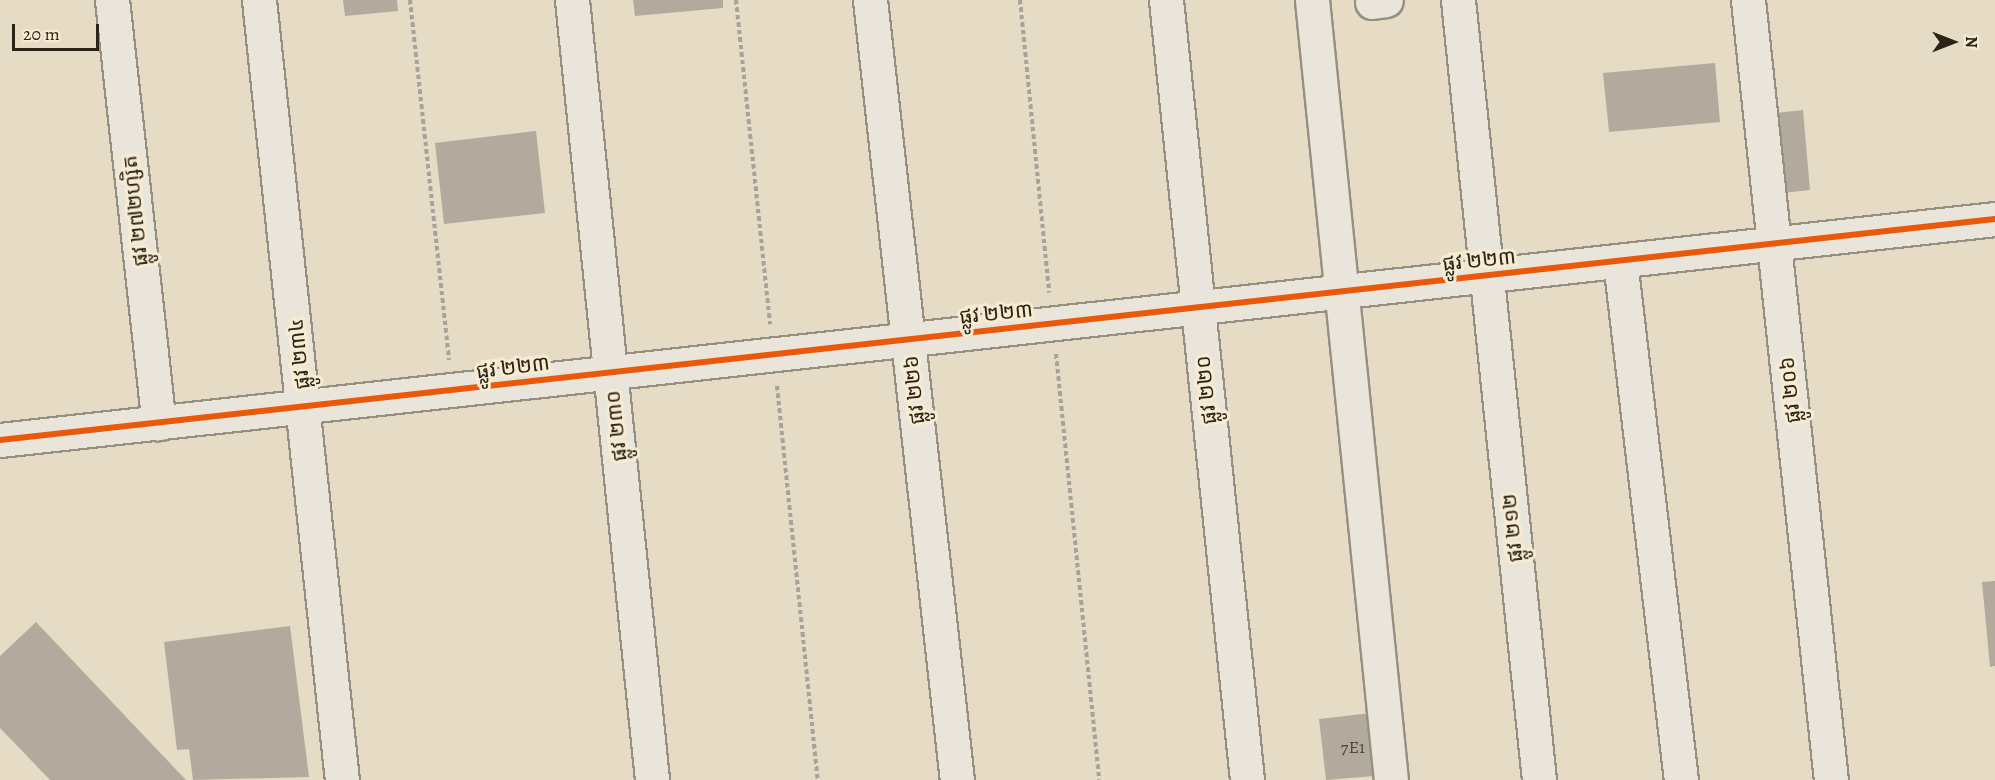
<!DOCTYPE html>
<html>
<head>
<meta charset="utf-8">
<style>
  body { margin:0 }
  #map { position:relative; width:1995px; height:780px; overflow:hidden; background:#e6dcc6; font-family:Alegreya,"Noto Sans Khmer",serif }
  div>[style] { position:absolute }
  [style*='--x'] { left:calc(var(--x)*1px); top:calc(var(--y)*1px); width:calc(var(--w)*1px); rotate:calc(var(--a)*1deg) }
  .building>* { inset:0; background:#b2aa9c }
  .path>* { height:4px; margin-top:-2px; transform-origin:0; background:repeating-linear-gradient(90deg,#a7a39a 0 4.5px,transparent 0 7.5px) }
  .roads { filter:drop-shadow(2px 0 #968f82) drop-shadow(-2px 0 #968f82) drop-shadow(0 2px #968f82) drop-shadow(0 -2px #968f82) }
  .minor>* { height:33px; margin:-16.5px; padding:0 16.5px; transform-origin:16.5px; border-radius:16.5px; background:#eae5da }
  .cycleway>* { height:6px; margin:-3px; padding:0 3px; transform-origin:3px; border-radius:3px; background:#e8590c }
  span { translate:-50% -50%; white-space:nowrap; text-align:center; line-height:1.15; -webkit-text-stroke:6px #f7ecd2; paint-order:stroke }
  .number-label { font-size:18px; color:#4e4639 }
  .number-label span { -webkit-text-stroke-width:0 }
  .street-label { font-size:21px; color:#2d2418 }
  .north { position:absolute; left:1923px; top:12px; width:60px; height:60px; -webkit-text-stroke:4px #f7ecd2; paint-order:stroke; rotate:90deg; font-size:16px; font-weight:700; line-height:24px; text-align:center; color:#2d2418 }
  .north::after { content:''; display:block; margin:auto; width:21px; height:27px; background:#2d2418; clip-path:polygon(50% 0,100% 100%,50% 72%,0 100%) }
  .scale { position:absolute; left:12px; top:24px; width:87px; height:27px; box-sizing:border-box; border:3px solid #2d2418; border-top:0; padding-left:8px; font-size:18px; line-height:21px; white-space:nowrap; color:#2d2418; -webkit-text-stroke:4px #f7ecd2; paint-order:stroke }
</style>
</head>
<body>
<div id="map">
  <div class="building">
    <i style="clip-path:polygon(343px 0,397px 0,398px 11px,345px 16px)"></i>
    <i style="clip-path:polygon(633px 0,723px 0,723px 8px,635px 16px)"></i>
    <i style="clip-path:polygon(1715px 63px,1720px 122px,1609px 132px,1603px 73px)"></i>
    <i style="clip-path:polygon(1803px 110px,1810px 190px,1782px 193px,1775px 113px)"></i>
    <i style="clip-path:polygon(536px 131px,545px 213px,444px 224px,435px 143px)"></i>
    <i style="clip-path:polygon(1995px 581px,1995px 666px,1990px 667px,1982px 582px)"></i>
    <i style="clip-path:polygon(36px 622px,186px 780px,50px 780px,0 728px,0 656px)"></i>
    <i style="clip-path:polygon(290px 626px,309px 777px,193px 780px,189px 749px,177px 750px,164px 642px)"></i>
    <i style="clip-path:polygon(1379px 712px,1386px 775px,1326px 780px,1319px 719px)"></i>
  </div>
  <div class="path">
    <i style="--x:410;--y:0;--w:362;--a:83.8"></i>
    <i style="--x:736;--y:0;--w:326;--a:84"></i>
    <i style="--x:1020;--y:0;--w:294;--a:84.3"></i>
    <i style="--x:1056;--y:354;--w:428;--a:84.2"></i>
    <i style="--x:777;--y:386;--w:396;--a:84.1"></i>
  </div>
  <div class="roads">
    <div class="minor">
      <i style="--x:112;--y:0;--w:426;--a:83.7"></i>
      <i style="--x:259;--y:0;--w:784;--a:83.93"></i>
      <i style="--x:572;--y:0;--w:784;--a:84.14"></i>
      <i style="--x:870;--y:0;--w:785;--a:83.64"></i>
      <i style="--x:1166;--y:0;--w:784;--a:84.07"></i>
      <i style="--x:1312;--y:0;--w:784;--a:84.22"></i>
      <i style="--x:1458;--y:0;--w:784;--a:84.07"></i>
      <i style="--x:1748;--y:0;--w:784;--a:83.93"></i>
      <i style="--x:1372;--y:2;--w:14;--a:-8"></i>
      <i style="--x:1620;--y:261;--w:523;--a:83.3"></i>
      <i style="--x:0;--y:440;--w:2007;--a:-6.32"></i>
    </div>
  </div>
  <div class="cycleway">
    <i style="--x:0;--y:440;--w:2007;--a:-6.32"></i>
  </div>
  <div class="number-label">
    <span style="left:1353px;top:747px">7E1</span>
  </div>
  <div class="street-label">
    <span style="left:135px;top:211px;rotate:-96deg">ផ្លូវ ២៧២ហ្សិត</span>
    <span style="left:1479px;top:260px;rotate:-6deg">ផ្លូវ ២២៣</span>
    <span style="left:996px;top:313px;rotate:-6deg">ផ្លូវ ២២៣</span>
    <span style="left:299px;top:354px;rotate:-96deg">ផ្លូវ ២៣៤</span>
    <span style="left:513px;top:367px;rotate:-7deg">ផ្លូវ ២២៣</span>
    <span style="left:914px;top:390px;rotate:-96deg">ផ្លូវ ២២៦</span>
    <span style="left:1206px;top:390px;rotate:-96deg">ផ្លូវ ២២០</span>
    <span style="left:1790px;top:390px;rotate:-96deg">ផ្លូវ ២០៦</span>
    <span style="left:616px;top:426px;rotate:-96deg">ផ្លូវ ២៣០</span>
    <span style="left:1512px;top:528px;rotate:-96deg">ផ្លូវ ២១២</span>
  </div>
  <div class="north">N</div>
  <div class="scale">20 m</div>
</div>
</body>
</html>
